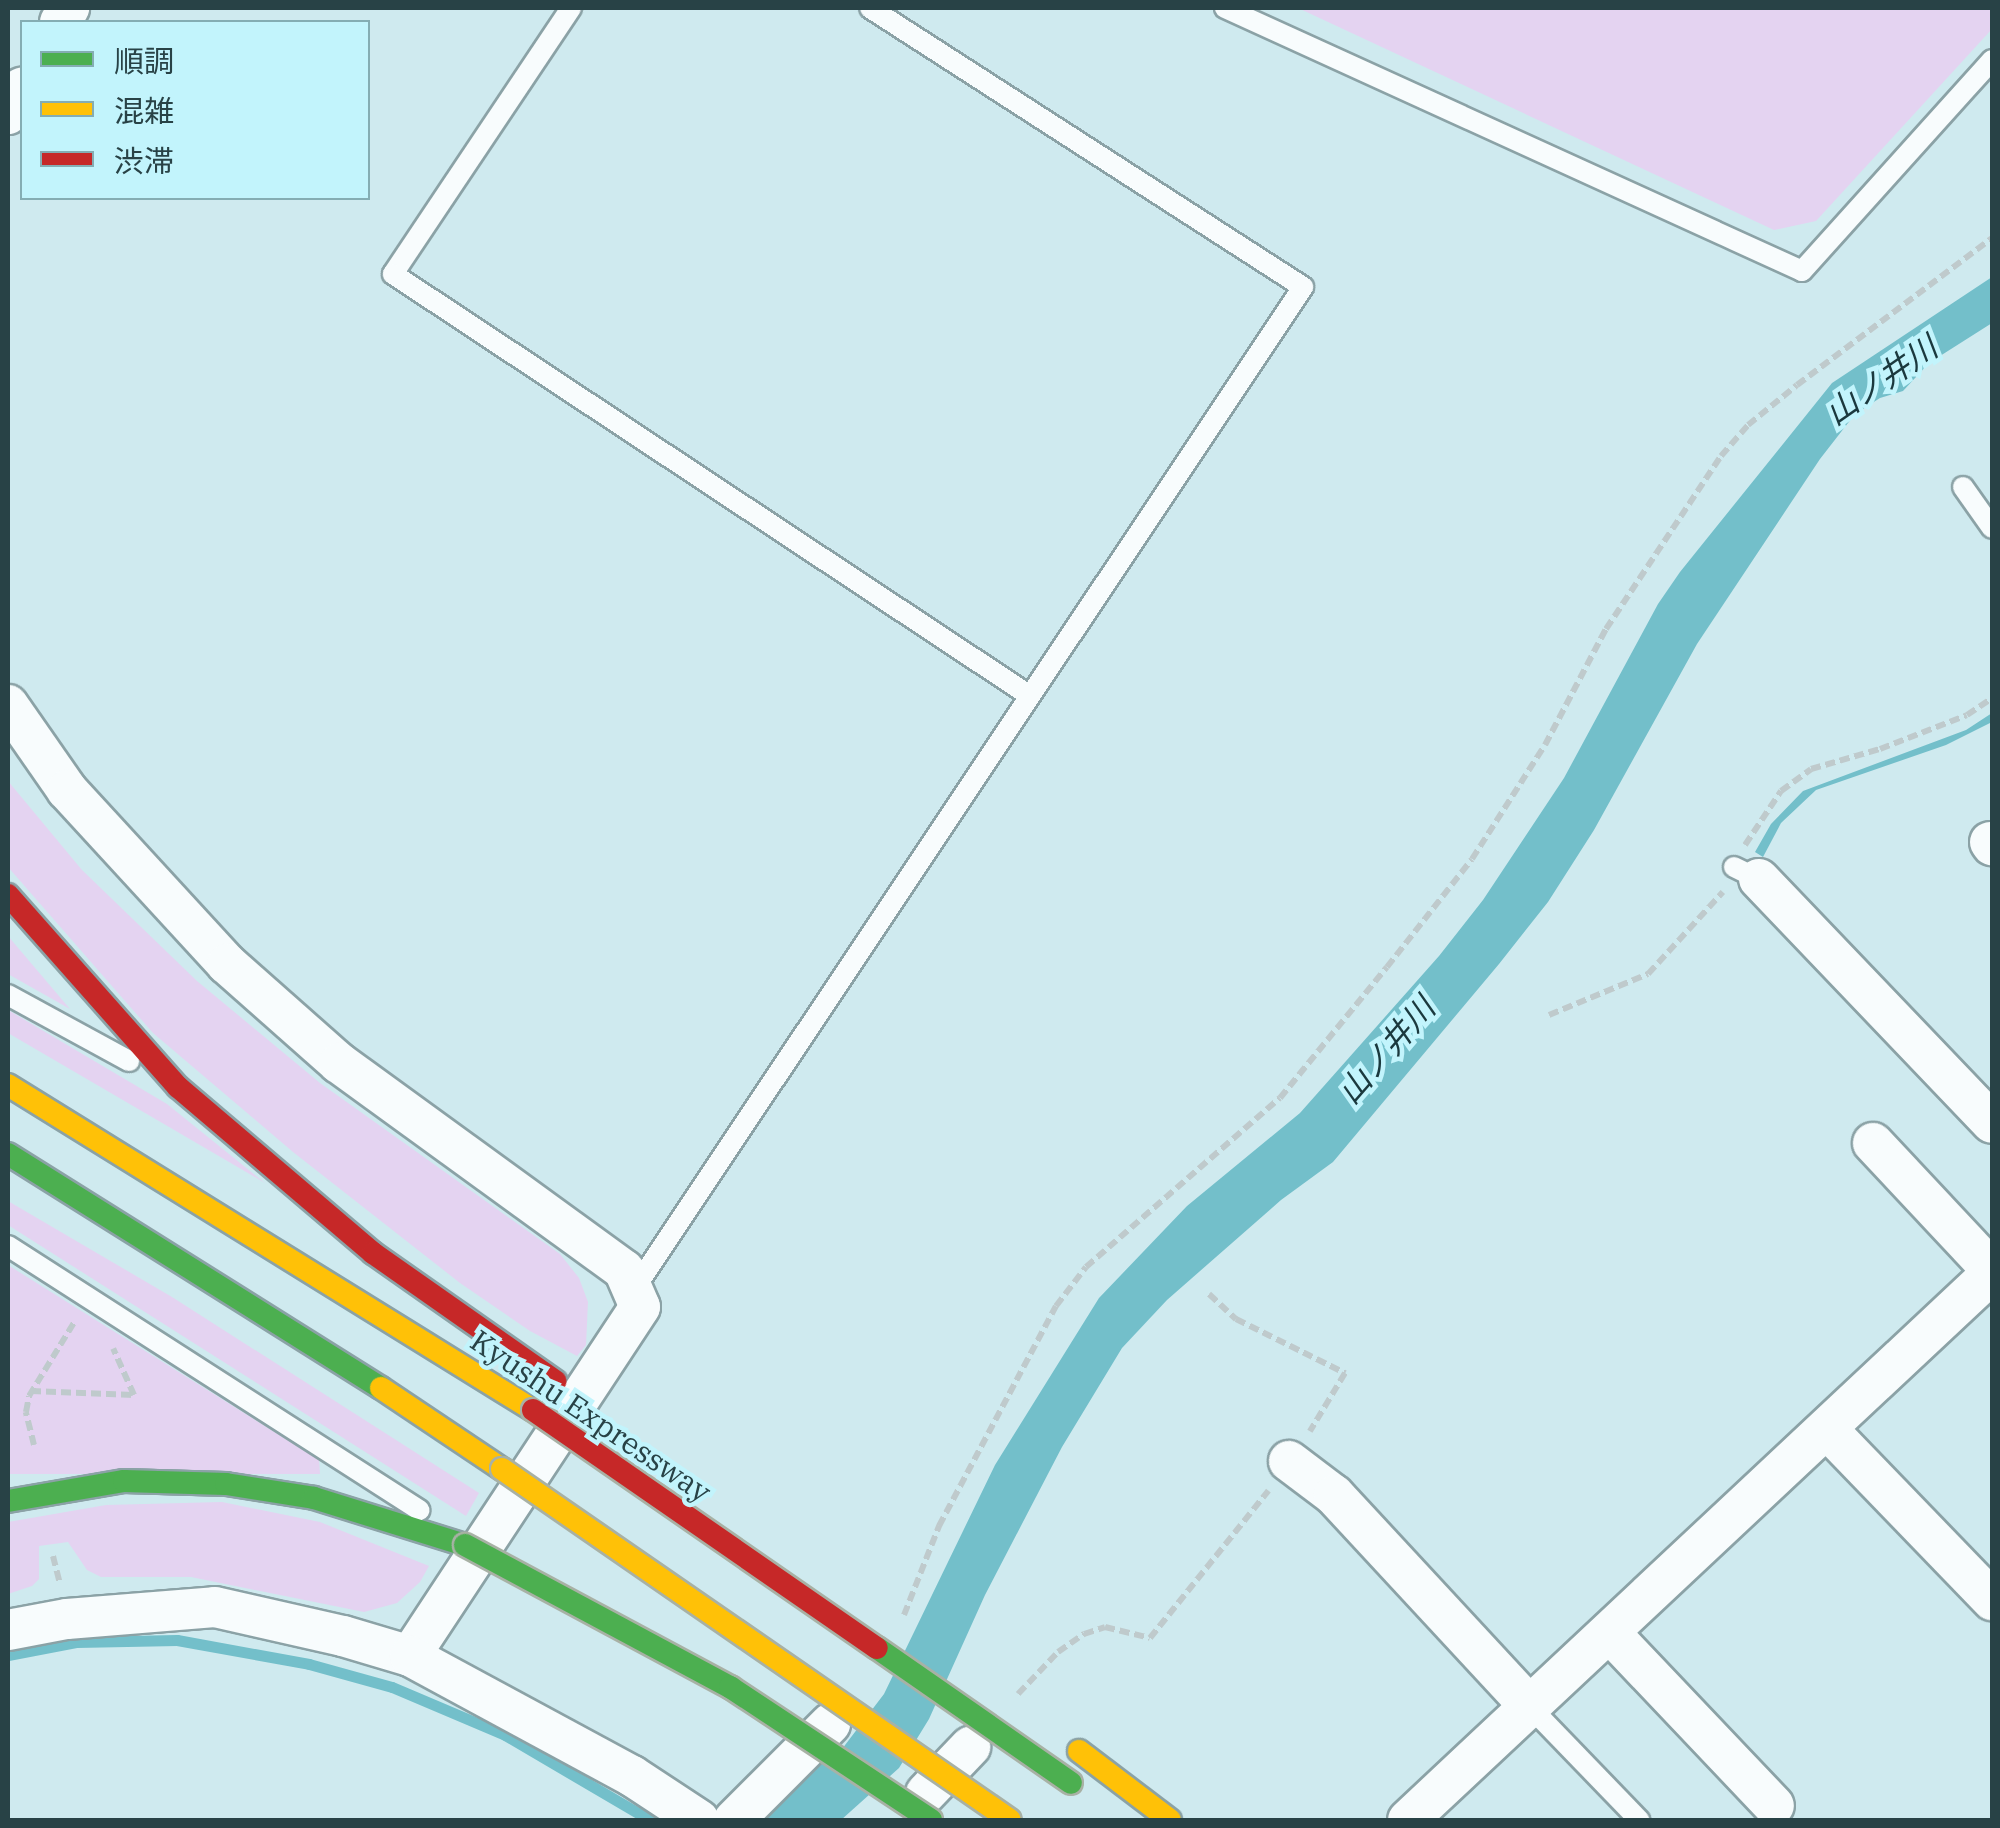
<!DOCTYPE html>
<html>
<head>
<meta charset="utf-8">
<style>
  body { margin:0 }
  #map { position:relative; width:2000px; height:1828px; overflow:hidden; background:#cfeaef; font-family:"IBM Plex Serif","Noto Sans JP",serif }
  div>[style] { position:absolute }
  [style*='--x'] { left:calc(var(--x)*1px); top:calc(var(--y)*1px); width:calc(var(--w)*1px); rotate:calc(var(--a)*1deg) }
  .green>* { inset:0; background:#e4d3f1 }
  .water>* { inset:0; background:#73bfca }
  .stream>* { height:11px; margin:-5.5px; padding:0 5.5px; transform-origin:5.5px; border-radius:5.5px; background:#73bfca }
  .path>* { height:6px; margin-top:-3px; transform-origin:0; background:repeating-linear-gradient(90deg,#bfcacc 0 10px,transparent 0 15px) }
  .roads { filter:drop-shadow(2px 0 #8ba2a6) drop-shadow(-2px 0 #8ba2a6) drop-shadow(0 2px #8ba2a6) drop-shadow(0 -2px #8ba2a6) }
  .lane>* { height:20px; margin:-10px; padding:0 10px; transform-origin:10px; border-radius:10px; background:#f8fcfd }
  .street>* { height:40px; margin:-20px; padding:0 20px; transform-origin:20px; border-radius:20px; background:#f8fcfd }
  .fast>* { height:22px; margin:-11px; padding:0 11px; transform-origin:11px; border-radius:11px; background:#4caf50 }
  .slow>* { height:22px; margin:-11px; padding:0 11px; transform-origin:11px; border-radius:11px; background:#ffc107 }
  .jam>* { height:22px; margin:-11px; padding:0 11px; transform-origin:11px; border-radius:11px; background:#c62828 }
  .bridges { filter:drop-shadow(2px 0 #a8b1a5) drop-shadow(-2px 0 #a8b1a5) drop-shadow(0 2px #a8b1a5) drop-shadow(0 -2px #a8b1a5) }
  .fast-bridge>* { height:22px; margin:-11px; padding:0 11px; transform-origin:11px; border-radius:11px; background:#4caf50 }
  .slow-bridge>* { height:22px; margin:-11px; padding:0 11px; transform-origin:11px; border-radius:11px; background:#ffc107 }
  .jam-bridge>* { height:22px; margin:-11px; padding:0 11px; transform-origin:11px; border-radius:11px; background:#c62828 }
  span { translate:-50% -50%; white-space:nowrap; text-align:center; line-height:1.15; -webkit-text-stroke:9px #c2f4fc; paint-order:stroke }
  .street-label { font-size:30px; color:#284246 }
  .water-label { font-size:32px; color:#1b393e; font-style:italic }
  .frame { position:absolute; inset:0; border:10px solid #284246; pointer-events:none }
  .legend { position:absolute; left:20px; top:20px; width:350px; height:180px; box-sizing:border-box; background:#c2f4fc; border:2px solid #84adb3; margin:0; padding:12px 18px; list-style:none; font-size:30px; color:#284246 }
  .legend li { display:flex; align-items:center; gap:20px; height:50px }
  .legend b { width:50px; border:2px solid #84adb3 }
</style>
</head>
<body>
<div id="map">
  <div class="green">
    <i style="clip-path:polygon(1298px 8px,1992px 8px,1992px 29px,1816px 221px,1774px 230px)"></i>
    <i style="clip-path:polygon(8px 781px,82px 870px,197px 981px,320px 1083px,560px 1254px,579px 1278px,588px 1302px,586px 1345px,577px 1356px,530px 1331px,460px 1283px,293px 1152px,153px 1033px,8px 867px)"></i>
    <i style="clip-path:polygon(8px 936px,70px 1009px,8px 974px)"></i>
    <i style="clip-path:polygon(8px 1010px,167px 1104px,265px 1183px,8px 1033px)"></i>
    <i style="clip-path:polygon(8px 1201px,172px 1297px,479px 1493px,466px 1516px,8px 1225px)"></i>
    <i style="clip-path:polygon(8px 1265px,319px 1460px,320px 1474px,8px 1474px)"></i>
    <i style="clip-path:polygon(222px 1502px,320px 1522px,429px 1566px,420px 1582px,397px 1603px,364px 1612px,191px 1577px,101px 1577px,87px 1570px,68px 1542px,39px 1546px,39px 1579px,32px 1586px,8px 1594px,8px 1522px,106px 1505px)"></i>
  </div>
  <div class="water">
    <i style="clip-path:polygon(1992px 277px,1992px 323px,1929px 363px,1903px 391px,1880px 398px,1855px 414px,1820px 459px,1697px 644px,1594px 830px,1548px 902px,1499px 964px,1333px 1162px,1281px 1200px,1167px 1300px,1122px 1348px,1062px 1447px,985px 1595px,929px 1719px,899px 1768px,841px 1820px,765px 1820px,810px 1773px,842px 1749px,884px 1694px,995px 1465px,1099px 1298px,1187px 1206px,1300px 1113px,1439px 956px,1483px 900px,1564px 778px,1658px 604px,1680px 572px,1832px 383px)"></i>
    <i style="clip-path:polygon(1992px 713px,1992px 722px,1946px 745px,1816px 790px,1781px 823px,1763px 857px,1755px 852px,1771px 824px,1803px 791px,1966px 730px)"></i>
  </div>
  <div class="stream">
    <i style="--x:8;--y:1655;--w:69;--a:-10.8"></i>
    <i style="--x:76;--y:1642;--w:101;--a:-1.1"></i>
    <i style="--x:177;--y:1640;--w:134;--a:10.3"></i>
    <i style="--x:309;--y:1664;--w:86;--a:15.5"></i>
    <i style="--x:392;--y:1687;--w:123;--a:23"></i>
    <i style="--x:505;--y:1735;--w:168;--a:30.4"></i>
  </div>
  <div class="path">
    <i style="--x:1745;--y:845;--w:65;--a:-56.3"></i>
    <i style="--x:1781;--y:791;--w:37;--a:-36"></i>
    <i style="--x:1811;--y:769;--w:72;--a:-16.2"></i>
    <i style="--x:1880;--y:749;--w:93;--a:-21.3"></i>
    <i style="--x:1967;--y:715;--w:30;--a:-34"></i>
    <i style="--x:1549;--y:1015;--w:107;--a:-22.5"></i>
    <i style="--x:1648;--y:974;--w:111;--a:-47.6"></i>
    <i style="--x:1209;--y:1294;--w:37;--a:43"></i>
    <i style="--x:1236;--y:1319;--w:122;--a:26.4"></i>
    <i style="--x:1345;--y:1373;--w:68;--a:121.1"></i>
    <i style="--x:31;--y:1391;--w:103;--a:2.2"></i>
    <i style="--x:134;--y:1395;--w:51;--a:-114.1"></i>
    <i style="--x:34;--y:1445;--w:34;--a:-104"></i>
    <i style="--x:26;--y:1412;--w:16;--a:-79"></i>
    <i style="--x:29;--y:1396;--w:88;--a:-58.5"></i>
    <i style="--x:53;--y:1556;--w:29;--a:76"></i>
    <i style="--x:904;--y:1615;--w:96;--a:-68.5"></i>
    <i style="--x:939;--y:1526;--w:249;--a:-62"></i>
    <i style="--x:1056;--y:1306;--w:49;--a:-52.4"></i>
    <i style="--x:1086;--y:1267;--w:257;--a:-41.1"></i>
    <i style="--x:1280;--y:1098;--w:169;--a:-50.8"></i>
    <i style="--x:1387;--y:967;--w:137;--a:-51.8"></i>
    <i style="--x:1472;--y:859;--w:135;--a:-57.4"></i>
    <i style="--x:1545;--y:745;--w:131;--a:-62.3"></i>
    <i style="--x:1606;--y:629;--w:208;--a:-56.4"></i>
    <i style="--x:1721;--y:456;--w:41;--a:-48.9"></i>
    <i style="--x:1748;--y:425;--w:63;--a:-39.2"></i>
    <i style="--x:1797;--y:385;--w:244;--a:-37"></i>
    <i style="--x:1018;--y:1694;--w:58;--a:-46.4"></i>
    <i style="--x:1058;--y:1652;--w:32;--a:-35"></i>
    <i style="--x:1084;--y:1634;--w:22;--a:-18"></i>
    <i style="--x:1105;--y:1627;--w:46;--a:13.7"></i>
    <i style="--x:1150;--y:1638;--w:189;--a:-51.2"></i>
  </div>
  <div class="roads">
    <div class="lane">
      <i style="--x:571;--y:8;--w:320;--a:123.8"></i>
      <i style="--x:393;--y:274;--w:764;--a:33.52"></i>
      <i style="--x:1225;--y:8;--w:634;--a:24.5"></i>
      <i style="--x:1802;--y:271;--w:284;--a:-48"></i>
      <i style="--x:1963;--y:487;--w:50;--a:54.7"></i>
      <i style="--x:1734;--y:867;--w:28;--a:26"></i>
      <i style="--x:8;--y:995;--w:138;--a:28.6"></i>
      <i style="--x:8;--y:1246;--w:489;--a:32.7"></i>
      <i style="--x:633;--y:1291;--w:1207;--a:-56.28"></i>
      <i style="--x:1303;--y:287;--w:515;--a:-147.2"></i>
      <i style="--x:1531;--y:1708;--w:156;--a:46"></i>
    </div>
    <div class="street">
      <i style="--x:60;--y:22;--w:17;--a:-57"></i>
      <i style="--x:8;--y:114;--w:30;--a:-62"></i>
      <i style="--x:8;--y:705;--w:103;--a:55.2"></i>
      <i style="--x:67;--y:790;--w:236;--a:47.4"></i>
      <i style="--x:227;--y:964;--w:149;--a:41.5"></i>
      <i style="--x:339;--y:1063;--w:352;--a:36"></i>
      <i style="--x:624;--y:1270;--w:40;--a:66.6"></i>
      <i style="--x:640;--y:1307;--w:418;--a:123.4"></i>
      <i style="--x:1990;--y:842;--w:4;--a:56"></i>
      <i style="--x:1759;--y:879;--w:337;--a:46.3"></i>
      <i style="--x:1873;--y:1143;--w:174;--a:46.9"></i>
      <i style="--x:1827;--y:1429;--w:238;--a:46"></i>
      <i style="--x:1289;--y:1461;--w:56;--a:37.1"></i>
      <i style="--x:1334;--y:1495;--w:290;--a:47.2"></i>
      <i style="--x:8;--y:1630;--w:60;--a:-10.6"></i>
      <i style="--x:67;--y:1619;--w:148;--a:-4.6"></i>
      <i style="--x:215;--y:1607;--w:131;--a:12.8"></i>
      <i style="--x:343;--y:1636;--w:70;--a:16.6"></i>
      <i style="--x:410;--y:1656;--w:252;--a:28.4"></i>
      <i style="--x:632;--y:1776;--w:80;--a:33.3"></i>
      <i style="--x:1610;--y:1633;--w:238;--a:46.5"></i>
      <i style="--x:926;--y:1793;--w:64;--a:-46.3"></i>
      <i style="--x:734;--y:1820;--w:136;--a:-45"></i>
      <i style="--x:1408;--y:1820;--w:800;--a:-43.13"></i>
    </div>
    <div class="fast">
      <i style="--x:8;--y:1154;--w:440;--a:32.1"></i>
      <i style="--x:8;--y:1501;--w:118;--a:-9.8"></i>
      <i style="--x:124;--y:1481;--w:102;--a:1.7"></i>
      <i style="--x:226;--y:1484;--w:89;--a:9"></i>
      <i style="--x:314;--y:1498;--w:158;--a:17.3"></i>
    </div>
    <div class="slow">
      <i style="--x:8;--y:1085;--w:617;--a:31.76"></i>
      <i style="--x:381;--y:1388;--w:146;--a:33.8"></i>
      <i style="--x:1079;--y:1751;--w:114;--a:37.2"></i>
    </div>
    <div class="jam">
      <i style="--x:8;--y:895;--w:256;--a:48.5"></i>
      <i style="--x:178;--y:1087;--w:256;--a:40.4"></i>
      <i style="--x:373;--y:1253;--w:223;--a:35.1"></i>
    </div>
  </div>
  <div class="bridges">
    <div class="fast-bridge">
      <i style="--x:465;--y:1545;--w:301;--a:28.2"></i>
      <i style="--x:730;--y:1687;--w:241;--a:33.5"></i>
      <i style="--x:877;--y:1648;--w:236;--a:34.8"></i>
    </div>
    <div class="slow-bridge">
      <i style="--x:502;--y:1469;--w:617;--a:34.64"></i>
    </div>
    <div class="jam-bridge">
      <i style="--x:533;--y:1410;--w:418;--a:34.7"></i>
    </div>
  </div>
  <div class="street-label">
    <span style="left:591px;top:1416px;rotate:34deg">Kyushu Expressway</span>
  </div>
  <div class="water-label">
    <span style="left:1881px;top:380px;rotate:-35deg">山ノ井川</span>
    <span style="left:1386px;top:1050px;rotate:-49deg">山ノ井川</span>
  </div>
  <div class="frame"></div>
  <ul class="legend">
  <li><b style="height:12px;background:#4caf50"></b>順調</li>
  <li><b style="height:12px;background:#ffc107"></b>混雑</li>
  <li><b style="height:12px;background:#c62828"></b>渋滞</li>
  </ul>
</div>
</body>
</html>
